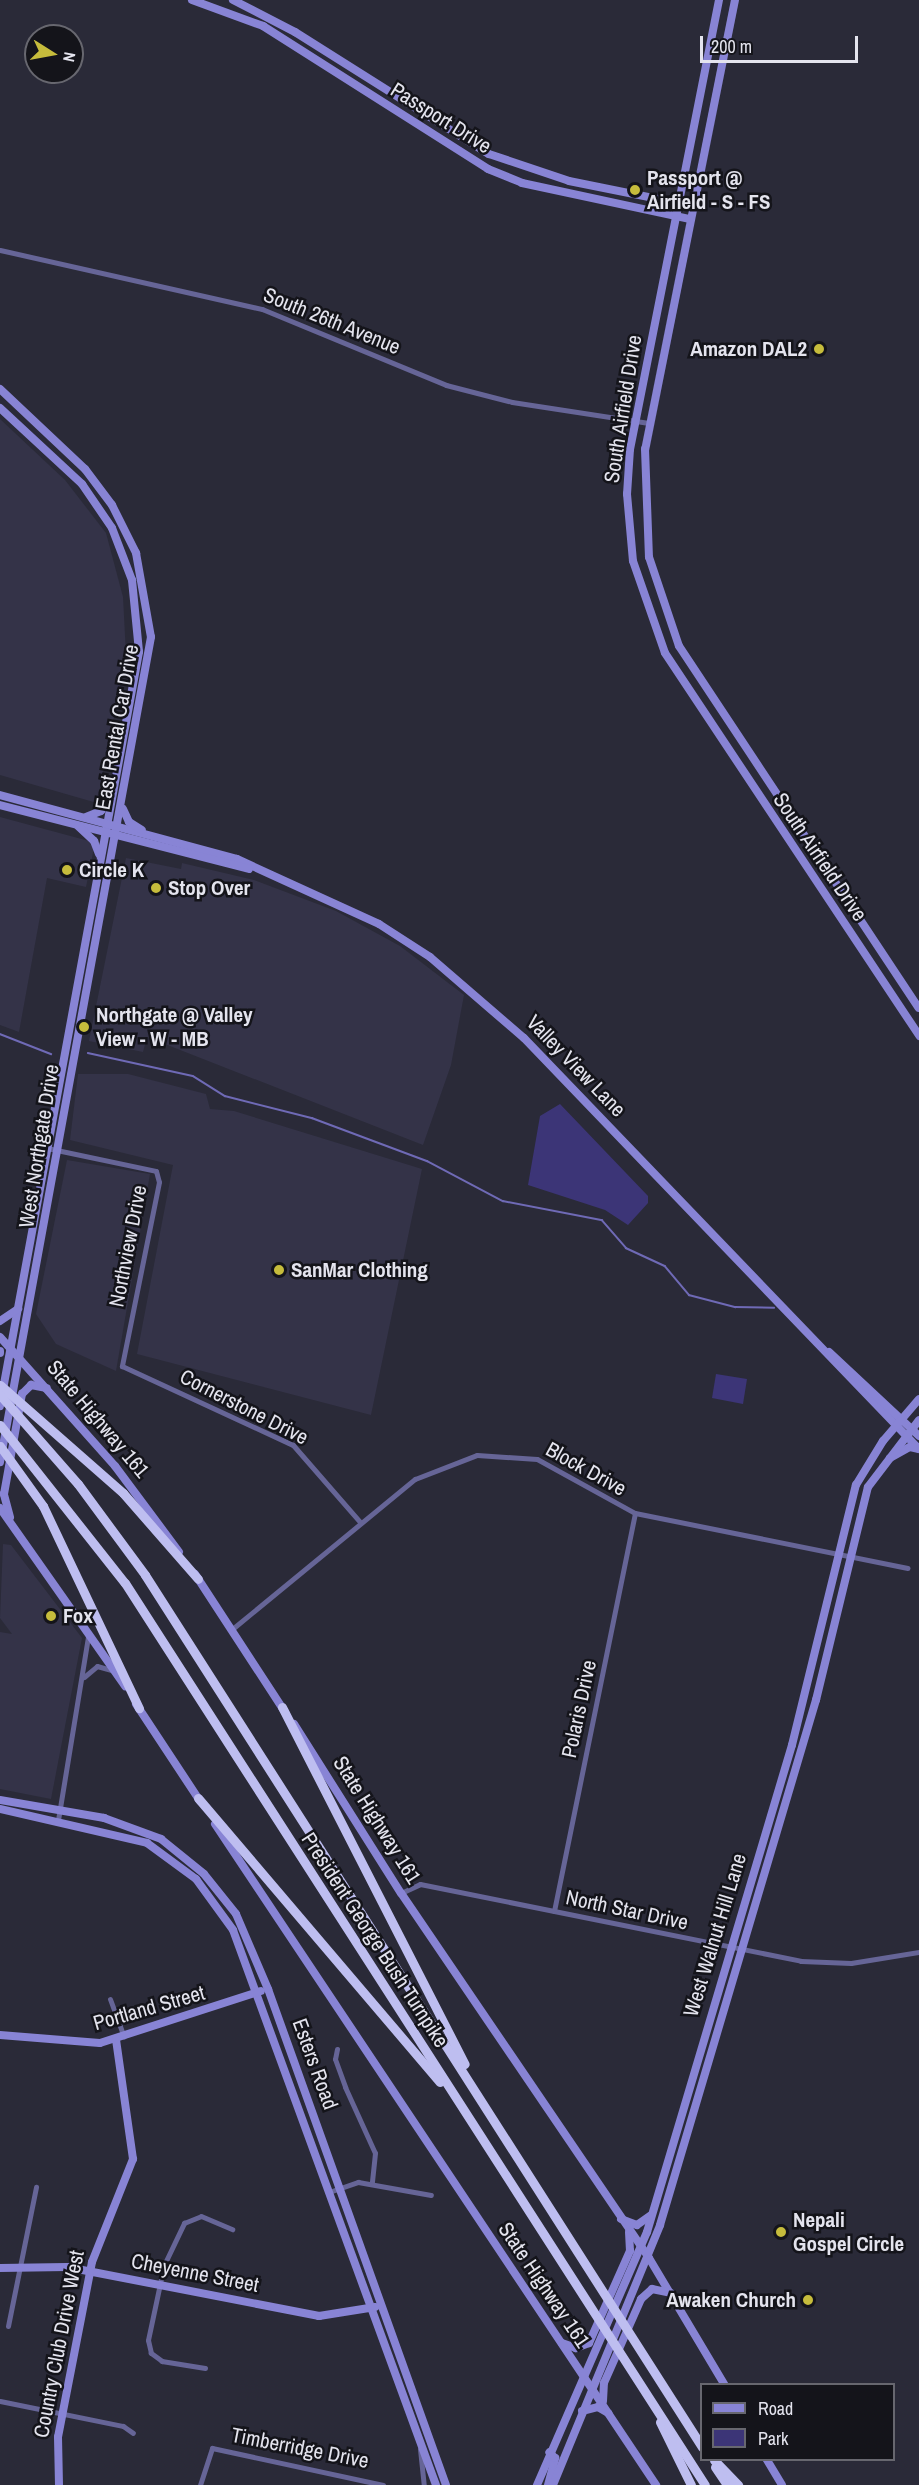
<!DOCTYPE html>
<html>
<head>
<meta charset="utf-8">
<style>
  body { margin:0 }
  #map { position:relative; width:919px; height:2485px; overflow:hidden; background:#2a2a38; font-family:"Archivo Narrow",sans-serif }
  div>[style] { position:absolute }
  [style*='--x'] { left:calc(var(--x)*1px); top:calc(var(--y)*1px); width:calc(var(--w)*1px); rotate:calc(var(--a)*1deg) }
  .built>* { inset:0; background:#343348 }
  .green>* { inset:0; background:#3c3577 }
  .stream>* { height:1.5px; margin:-0.75px; padding:0 0.75px; transform-origin:0.75px; border-radius:0.75px; background:#6f6ab6 }
  .street>* { height:5px; margin:-2.5px; padding:0 2.5px; transform-origin:2.5px; border-radius:2.5px; background:#666597 }
  .secondary>* { height:8px; margin:-4px; padding:0 4px; transform-origin:4px; border-radius:4px; background:#8884d5 }
  .highway>* { height:9px; margin:-4.5px; padding:0 4.5px; transform-origin:4.5px; border-radius:4.5px; background:#bebef0 }
  .dots>* { width:16px; height:16px; translate:-50% -50%; box-sizing:border-box; border:3px solid #14141a; border-radius:50% }
  span { translate:-50% -50%; white-space:nowrap; text-align:center; line-height:1.15; -webkit-text-stroke:5px #14141a; paint-order:stroke }
  .street-label { font-size:21px; color:#e4e4ee }
  .poi-label { font-size:21px; color:#e4e4ee; font-weight:700 }
  .left { translate:0 -50%; text-align:left }
  .right { translate:-100% -50%; text-align:right }
  .legend { position:absolute; left:700px; top:2383px; width:195px; height:78px; box-sizing:border-box; background:#14141a; border:2px solid #67676f; margin:0; padding:8px 10px; list-style:none; font-size:18px; color:#e4e4ee }
  .legend li { display:flex; align-items:center; gap:12px; height:30px }
  .legend b { width:30px; border:2px solid #67676f }
  .north { position:absolute; left:24px; top:24px; width:60px; height:60px; box-sizing:border-box; background:#14141a; border:2px solid #67676f; border-radius:50%; rotate:101deg; font-size:16px; font-weight:700; line-height:24px; text-align:center; color:#e4e4ee }
  .north::after { content:''; display:block; margin:auto; width:21px; height:27px; background:#c6bc3c; clip-path:polygon(50% 0,100% 100%,50% 72%,0 100%) }
  .scale { position:absolute; left:700px; top:36px; width:158px; height:27px; box-sizing:border-box; border:3px solid #e4e4ee; border-top:0; padding-left:8px; font-size:18px; line-height:21px; white-space:nowrap; color:#e4e4ee; -webkit-text-stroke:4px #14141a; paint-order:stroke }
</style>
</head>
<body>
<div id="map">
  <div class="built">
    <i style="clip-path:polygon(0 419px,65px 480px,106px 533px,123px 597px,126px 655px,97px 803px,0 775px)"></i>
    <i style="clip-path:polygon(0 817px,89px 841px,94px 848px,86px 887px,47px 878px,19px 1032px,0 1025px)"></i>
    <i style="clip-path:polygon(126px 858px,181px 869px,182px 863px,254px 880px,336px 911px,400px 946px,464px 995px,451px 1065px,423px 1145px,147px 1037px,143px 1052px,89px 1041px)"></i>
    <i style="clip-path:polygon(78px 1074px,128px 1074px,206px 1094px,210px 1109px,234px 1111px,422px 1169px,371px 1415px,137px 1354px,173px 1165px,70px 1140px)"></i>
    <i style="clip-path:polygon(67px 1160px,150px 1174px,116px 1371px,56px 1344px,36px 1314px)"></i>
    <i style="clip-path:polygon(3px 1544px,11px 1545px,82px 1638px,51px 1799px,0 1789px,0 1632px,12px 1634px,0 1618px)"></i>
  </div>
  <div class="green">
    <i style="clip-path:polygon(560px 1104px,648px 1196px,648px 1203px,628px 1225px,605px 1210px,528px 1185px,540px 1116px)"></i>
    <i style="clip-path:polygon(716px 1374px,747px 1379px,743px 1404px,712px 1398px)"></i>
  </div>
  <div class="stream">
    <i style="--x:0;--y:1034;--w:55;--a:21.4"></i>
    <i style="--x:88;--y:1053;--w:107;--a:12.4"></i>
    <i style="--x:193;--y:1076;--w:38;--a:32"></i>
    <i style="--x:225;--y:1096;--w:90;--a:14.2"></i>
    <i style="--x:312;--y:1118;--w:123;--a:20.5"></i>
    <i style="--x:427;--y:1161;--w:86;--a:27.8"></i>
    <i style="--x:503;--y:1201;--w:101;--a:10.9"></i>
    <i style="--x:602;--y:1220;--w:37;--a:49"></i>
    <i style="--x:626;--y:1248;--w:43;--a:24.8"></i>
    <i style="--x:665;--y:1266;--w:38;--a:50"></i>
    <i style="--x:689;--y:1295;--w:48;--a:14.6"></i>
    <i style="--x:735;--y:1307;--w:39;--a:1"></i>
  </div>
  <div class="street">
    <i style="--x:0;--y:250;--w:269;--a:12.7"></i>
    <i style="--x:262;--y:309;--w:199;--a:22.4"></i>
    <i style="--x:446;--y:385;--w:68;--a:14.4"></i>
    <i style="--x:512;--y:402;--w:140;--a:8.7"></i>
    <i style="--x:47;--y:1148;--w:111;--a:11.9"></i>
    <i style="--x:156;--y:1171;--w:11;--a:75"></i>
    <i style="--x:159;--y:1182;--w:188;--a:101.4"></i>
    <i style="--x:122;--y:1366;--w:188;--a:24.8"></i>
    <i style="--x:293;--y:1445;--w:102;--a:49"></i>
    <i style="--x:231;--y:1630;--w:238;--a:-39.4"></i>
    <i style="--x:415;--y:1479;--w:66;--a:-21.2"></i>
    <i style="--x:477;--y:1455;--w:60;--a:3.8"></i>
    <i style="--x:537;--y:1459;--w:112;--a:28.9"></i>
    <i style="--x:635;--y:1513;--w:278;--a:11.4"></i>
    <i style="--x:84;--y:1677;--w:17;--a:-40"></i>
    <i style="--x:97;--y:1666;--w:15;--a:16"></i>
    <i style="--x:58;--y:1820;--w:186;--a:-80.7"></i>
    <i style="--x:401;--y:1893;--w:21;--a:-25"></i>
    <i style="--x:420;--y:1884;--w:389;--a:11.4"></i>
    <i style="--x:801;--y:1961;--w:50;--a:2.3"></i>
    <i style="--x:851;--y:1963;--w:69;--a:-9.2"></i>
    <i style="--x:554;--y:1911;--w:406;--a:-78.5"></i>
    <i style="--x:110;--y:1999;--w:40;--a:69.8"></i>
    <i style="--x:337;--y:2049;--w:10;--a:101"></i>
    <i style="--x:335;--y:2059;--w:30;--a:70"></i>
    <i style="--x:345;--y:2087;--w:72;--a:65.6"></i>
    <i style="--x:375;--y:2153;--w:31;--a:96"></i>
    <i style="--x:329;--y:2192;--w:31;--a:-19"></i>
    <i style="--x:358;--y:2182;--w:74;--a:10.1"></i>
    <i style="--x:8;--y:2326;--w:142;--a:-78.6"></i>
    <i style="--x:205;--y:2368;--w:44;--a:-170.8"></i>
    <i style="--x:162;--y:2361;--w:14;--a:-144"></i>
    <i style="--x:151;--y:2353;--w:13;--a:-103"></i>
    <i style="--x:148;--y:2340;--w:77;--a:-78"></i>
    <i style="--x:164;--y:2265;--w:47;--a:-64.5"></i>
    <i style="--x:184;--y:2223;--w:18;--a:-22"></i>
    <i style="--x:201;--y:2216;--w:34;--a:23"></i>
    <i style="--x:0;--y:2401;--w:126;--a:11.5"></i>
    <i style="--x:123;--y:2426;--w:12;--a:35"></i>
    <i style="--x:420;--y:2449;--w:36;--a:84"></i>
    <i style="--x:200;--y:2485;--w:39;--a:-72"></i>
    <i style="--x:212;--y:2448;--w:175;--a:12.2"></i>
  </div>
  <div class="secondary">
    <i style="--x:192;--y:0;--w:76;--a:20.1"></i>
    <i style="--x:263;--y:26;--w:267;--a:32.4"></i>
    <i style="--x:488;--y:169;--w:37;--a:22"></i>
    <i style="--x:522;--y:183;--w:172;--a:12.1"></i>
    <i style="--x:233;--y:0;--w:70;--a:27.3"></i>
    <i style="--x:295;--y:32;--w:229;--a:32.2"></i>
    <i style="--x:489;--y:154;--w:84;--a:18.6"></i>
    <i style="--x:569;--y:181;--w:126;--a:11.4"></i>
    <i style="--x:719;--y:0;--w:458;--a:101.2"></i>
    <i style="--x:630;--y:449;--w:45;--a:93.8"></i>
    <i style="--x:627;--y:494;--w:67;--a:84.9"></i>
    <i style="--x:633;--y:561;--w:97;--a:70.8"></i>
    <i style="--x:665;--y:653;--w:460;--a:56.4"></i>
    <i style="--x:735;--y:0;--w:458;--a:101.3"></i>
    <i style="--x:645;--y:449;--w:108;--a:87.9"></i>
    <i style="--x:649;--y:557;--w:94;--a:71.4"></i>
    <i style="--x:679;--y:646;--w:434;--a:56.5"></i>
    <i style="--x:0;--y:389;--w:117;--a:43.3"></i>
    <i style="--x:85;--y:469;--w:45;--a:53.1"></i>
    <i style="--x:112;--y:505;--w:54;--a:63.4"></i>
    <i style="--x:136;--y:553;--w:85;--a:79.9"></i>
    <i style="--x:151;--y:637;--w:839;--a:100.37"></i>
    <i style="--x:0;--y:408;--w:112;--a:42.8"></i>
    <i style="--x:82;--y:484;--w:53;--a:55.7"></i>
    <i style="--x:112;--y:528;--w:56;--a:69"></i>
    <i style="--x:132;--y:580;--w:72;--a:84.4"></i>
    <i style="--x:139;--y:652;--w:767;--a:100.45"></i>
    <i style="--x:0;--y:795;--w:245;--a:15.1"></i>
    <i style="--x:237;--y:859;--w:156;--a:24.6"></i>
    <i style="--x:379;--y:924;--w:61;--a:32.9"></i>
    <i style="--x:430;--y:957;--w:124;--a:40.8"></i>
    <i style="--x:524;--y:1038;--w:570;--a:46.14"></i>
    <i style="--x:0;--y:805;--w:257;--a:14.4"></i>
    <i style="--x:123;--y:809;--w:14;--a:65"></i>
    <i style="--x:129;--y:822;--w:15;--a:32"></i>
    <i style="--x:86;--y:817;--w:16;--a:-22"></i>
    <i style="--x:101;--y:811;--w:17;--a:-59"></i>
    <i style="--x:78;--y:826;--w:22;--a:43"></i>
    <i style="--x:94;--y:841;--w:14;--a:69"></i>
    <i style="--x:0;--y:1321;--w:22;--a:-34"></i>
    <i style="--x:0;--y:1337;--w:173;--a:48.3"></i>
    <i style="--x:115;--y:1466;--w:107;--a:53.3"></i>
    <i style="--x:0;--y:1351;--w:2;--a:90"></i>
    <i style="--x:829;--y:1352;--w:123;--a:43"></i>
    <i style="--x:890;--y:1458;--w:23;--a:-29"></i>
    <i style="--x:910;--y:1447;--w:9;--a:13"></i>
    <i style="--x:0;--y:1508;--w:218;--a:54.9"></i>
    <i style="--x:10;--y:1517;--w:24;--a:-105"></i>
    <i style="--x:4;--y:1494;--w:102;--a:-79.8"></i>
    <i style="--x:22;--y:1394;--w:13;--a:-45"></i>
    <i style="--x:31;--y:1385;--w:16;--a:11"></i>
    <i style="--x:195;--y:1574;--w:165;--a:56.9"></i>
    <i style="--x:136;--y:1704;--w:116;--a:56.6"></i>
    <i style="--x:294;--y:1724;--w:200;--a:57.7"></i>
    <i style="--x:401;--y:1893;--w:441;--a:55.8"></i>
    <i style="--x:649;--y:2258;--w:147;--a:59.2"></i>
    <i style="--x:0;--y:1800;--w:106;--a:9.8"></i>
    <i style="--x:104;--y:1818;--w:61;--a:20.2"></i>
    <i style="--x:161;--y:1839;--w:55;--a:39.1"></i>
    <i style="--x:204;--y:1874;--w:51;--a:51.3"></i>
    <i style="--x:236;--y:1914;--w:82;--a:66.9"></i>
    <i style="--x:268;--y:1989;--w:527;--a:70.26"></i>
    <i style="--x:0;--y:1809;--w:151;--a:13"></i>
    <i style="--x:147;--y:1843;--w:61;--a:36.3"></i>
    <i style="--x:196;--y:1879;--w:63;--a:54"></i>
    <i style="--x:233;--y:1930;--w:591;--a:69.91"></i>
    <i style="--x:215;--y:1824;--w:795;--a:56.29"></i>
    <i style="--x:0;--y:2035;--w:100;--a:4.6"></i>
    <i style="--x:100;--y:2043;--w:169;--a:-17.9"></i>
    <i style="--x:621;--y:2219;--w:17;--a:21"></i>
    <i style="--x:637;--y:2225;--w:16;--a:-35"></i>
    <i style="--x:0;--y:2268;--w:67;--a:-0.9"></i>
    <i style="--x:67;--y:2267;--w:257;--a:11"></i>
    <i style="--x:319;--y:2316;--w:57;--a:-9.1"></i>
    <i style="--x:562;--y:2343;--w:15;--a:20"></i>
    <i style="--x:576;--y:2348;--w:14;--a:-21"></i>
    <i style="--x:589;--y:2343;--w:101;--a:-66"></i>
    <i style="--x:630;--y:2251;--w:19;--a:-93"></i>
    <i style="--x:603;--y:2401;--w:18;--a:-87"></i>
    <i style="--x:604;--y:2383;--w:92;--a:-66.2"></i>
    <i style="--x:641;--y:2299;--w:15;--a:-42"></i>
    <i style="--x:652;--y:2289;--w:19;--a:12"></i>
    <i style="--x:582;--y:2411;--w:16;--a:-14"></i>
    <i style="--x:598;--y:2407;--w:12;--a:31"></i>
    <i style="--x:767;--y:2460;--w:29;--a:59"></i>
    <i style="--x:59;--y:2485;--w:48;--a:-91.2"></i>
    <i style="--x:58;--y:2437;--w:178;--a:-79"></i>
    <i style="--x:92;--y:2262;--w:111;--a:-68.3"></i>
    <i style="--x:133;--y:2159;--w:121;--a:-98.1"></i>
    <i style="--x:537;--y:2485;--w:276;--a:-66.5"></i>
    <i style="--x:647;--y:2232;--w:508;--a:-73.42"></i>
    <i style="--x:792;--y:1745;--w:268;--a:-76.2"></i>
    <i style="--x:856;--y:1485;--w:52;--a:-58.5"></i>
    <i style="--x:883;--y:1441;--w:55;--a:-49.4"></i>
    <i style="--x:548;--y:2485;--w:28;--a:-75"></i>
    <i style="--x:555;--y:2458;--w:8;--a:-135"></i>
    <i style="--x:553;--y:2485;--w:281;--a:-67.6"></i>
    <i style="--x:660;--y:2225;--w:548;--a:-73.45"></i>
    <i style="--x:816;--y:1700;--w:219;--a:-76.3"></i>
    <i style="--x:868;--y:1487;--w:84;--a:-52.7"></i>
  </div>
  <div class="highway">
    <i style="--x:0;--y:1385;--w:164;--a:41.3"></i>
    <i style="--x:123;--y:1493;--w:114;--a:48.9"></i>
    <i style="--x:0;--y:1395;--w:118;--a:48.8"></i>
    <i style="--x:78;--y:1484;--w:113;--a:53.6"></i>
    <i style="--x:145;--y:1575;--w:1035;--a:57.43"></i>
    <i style="--x:0;--y:1425;--w:201;--a:51.7"></i>
    <i style="--x:125;--y:1583;--w:1072;--a:57.26"></i>
    <i style="--x:0;--y:1446;--w:74;--a:54.4"></i>
    <i style="--x:43;--y:1506;--w:224;--a:64.6"></i>
    <i style="--x:282;--y:1707;--w:401;--a:62.9"></i>
    <i style="--x:198;--y:1798;--w:373;--a:49.6"></i>
    <i style="--x:660;--y:2422;--w:70;--a:63.8"></i>
    <i style="--x:714;--y:2460;--w:35;--a:46"></i>
    <i style="--x:715;--y:2467;--w:22;--a:56"></i>
  </div>
  <div class="dots">
    <i style="left:635px;top:190px;background:#c6bc3c"></i>
    <i style="left:819px;top:349px;background:#c6bc3c"></i>
    <i style="left:67px;top:870px;background:#c6bc3c"></i>
    <i style="left:156px;top:888px;background:#c6bc3c"></i>
    <i style="left:84px;top:1027px;background:#c6bc3c"></i>
    <i style="left:279px;top:1270px;background:#c6bc3c"></i>
    <i style="left:51px;top:1616px;background:#c6bc3c"></i>
    <i style="left:781px;top:2232px;background:#c6bc3c"></i>
    <i style="left:808px;top:2300px;background:#c6bc3c"></i>
  </div>
  <div class="street-label">
    <span style="left:441px;top:118px;rotate:32deg">Passport Drive</span>
    <span style="left:332px;top:321px;rotate:22deg">South 26th Avenue</span>
    <span style="left:623px;top:409px;rotate:-81deg">South Airfield Drive</span>
    <span style="left:117px;top:727px;rotate:-80deg">East Rental Car Drive</span>
    <span style="left:820px;top:857px;rotate:56deg">South Airfield Drive</span>
    <span style="left:576px;top:1066px;rotate:46deg">Valley View Lane</span>
    <span style="left:39px;top:1146px;rotate:-81deg">West Northgate Drive</span>
    <span style="left:128px;top:1246px;rotate:-79deg">Northview Drive</span>
    <span style="left:244px;top:1407px;rotate:27deg">Cornerstone Drive</span>
    <span style="left:98px;top:1419px;rotate:50deg">State Highway 161</span>
    <span style="left:586px;top:1469px;rotate:29deg">Block Drive</span>
    <span style="left:579px;top:1709px;rotate:-78deg">Polaris Drive</span>
    <span style="left:377px;top:1820px;rotate:58deg">State Highway 161</span>
    <span style="left:627px;top:1910px;rotate:12deg">North Star Drive</span>
    <span style="left:715px;top:1935px;rotate:-73deg">West Walnut Hill Lane</span>
    <span style="left:375px;top:1940px;rotate:57deg">President George Bush Turnpike</span>
    <span style="left:149px;top:2008px;rotate:-16deg">Portland Street</span>
    <span style="left:315px;top:2064px;rotate:70deg">Esters Road</span>
    <span style="left:195px;top:2273px;rotate:11deg">Cheyenne Street</span>
    <span style="left:544px;top:2285px;rotate:56deg">State Highway 161</span>
    <span style="left:59px;top:2344px;rotate:-79deg">Country Club Drive West</span>
    <span style="left:300px;top:2448px;rotate:11deg">Timberridge Drive</span>
  </div>
  <div class="poi-label">
    <span class="left" style="left:647px;top:190px">Passport @<br>Airfield - S - FS</span>
    <span class="right" style="left:807px;top:349px">Amazon DAL2</span>
    <span class="left" style="left:79px;top:870px">Circle K</span>
    <span class="left" style="left:168px;top:888px">Stop Over</span>
    <span class="left" style="left:96px;top:1027px">Northgate @ Valley<br>View - W - MB</span>
    <span class="left" style="left:291px;top:1270px">SanMar Clothing</span>
    <span class="left" style="left:63px;top:1616px">Fox</span>
    <span class="left" style="left:793px;top:2232px">Nepali<br>Gospel Circle</span>
    <span class="right" style="left:796px;top:2300px">Awaken Church</span>
  </div>
  <ul class="legend">
  <li><b style="height:8px;background:#8884d5"></b>Road</li>
  <li><b style="height:16px;background:#3c3577"></b>Park</li>
  </ul>
  <div class="north">N</div>
  <div class="scale">200 m</div>
</div>
</body>
</html>
